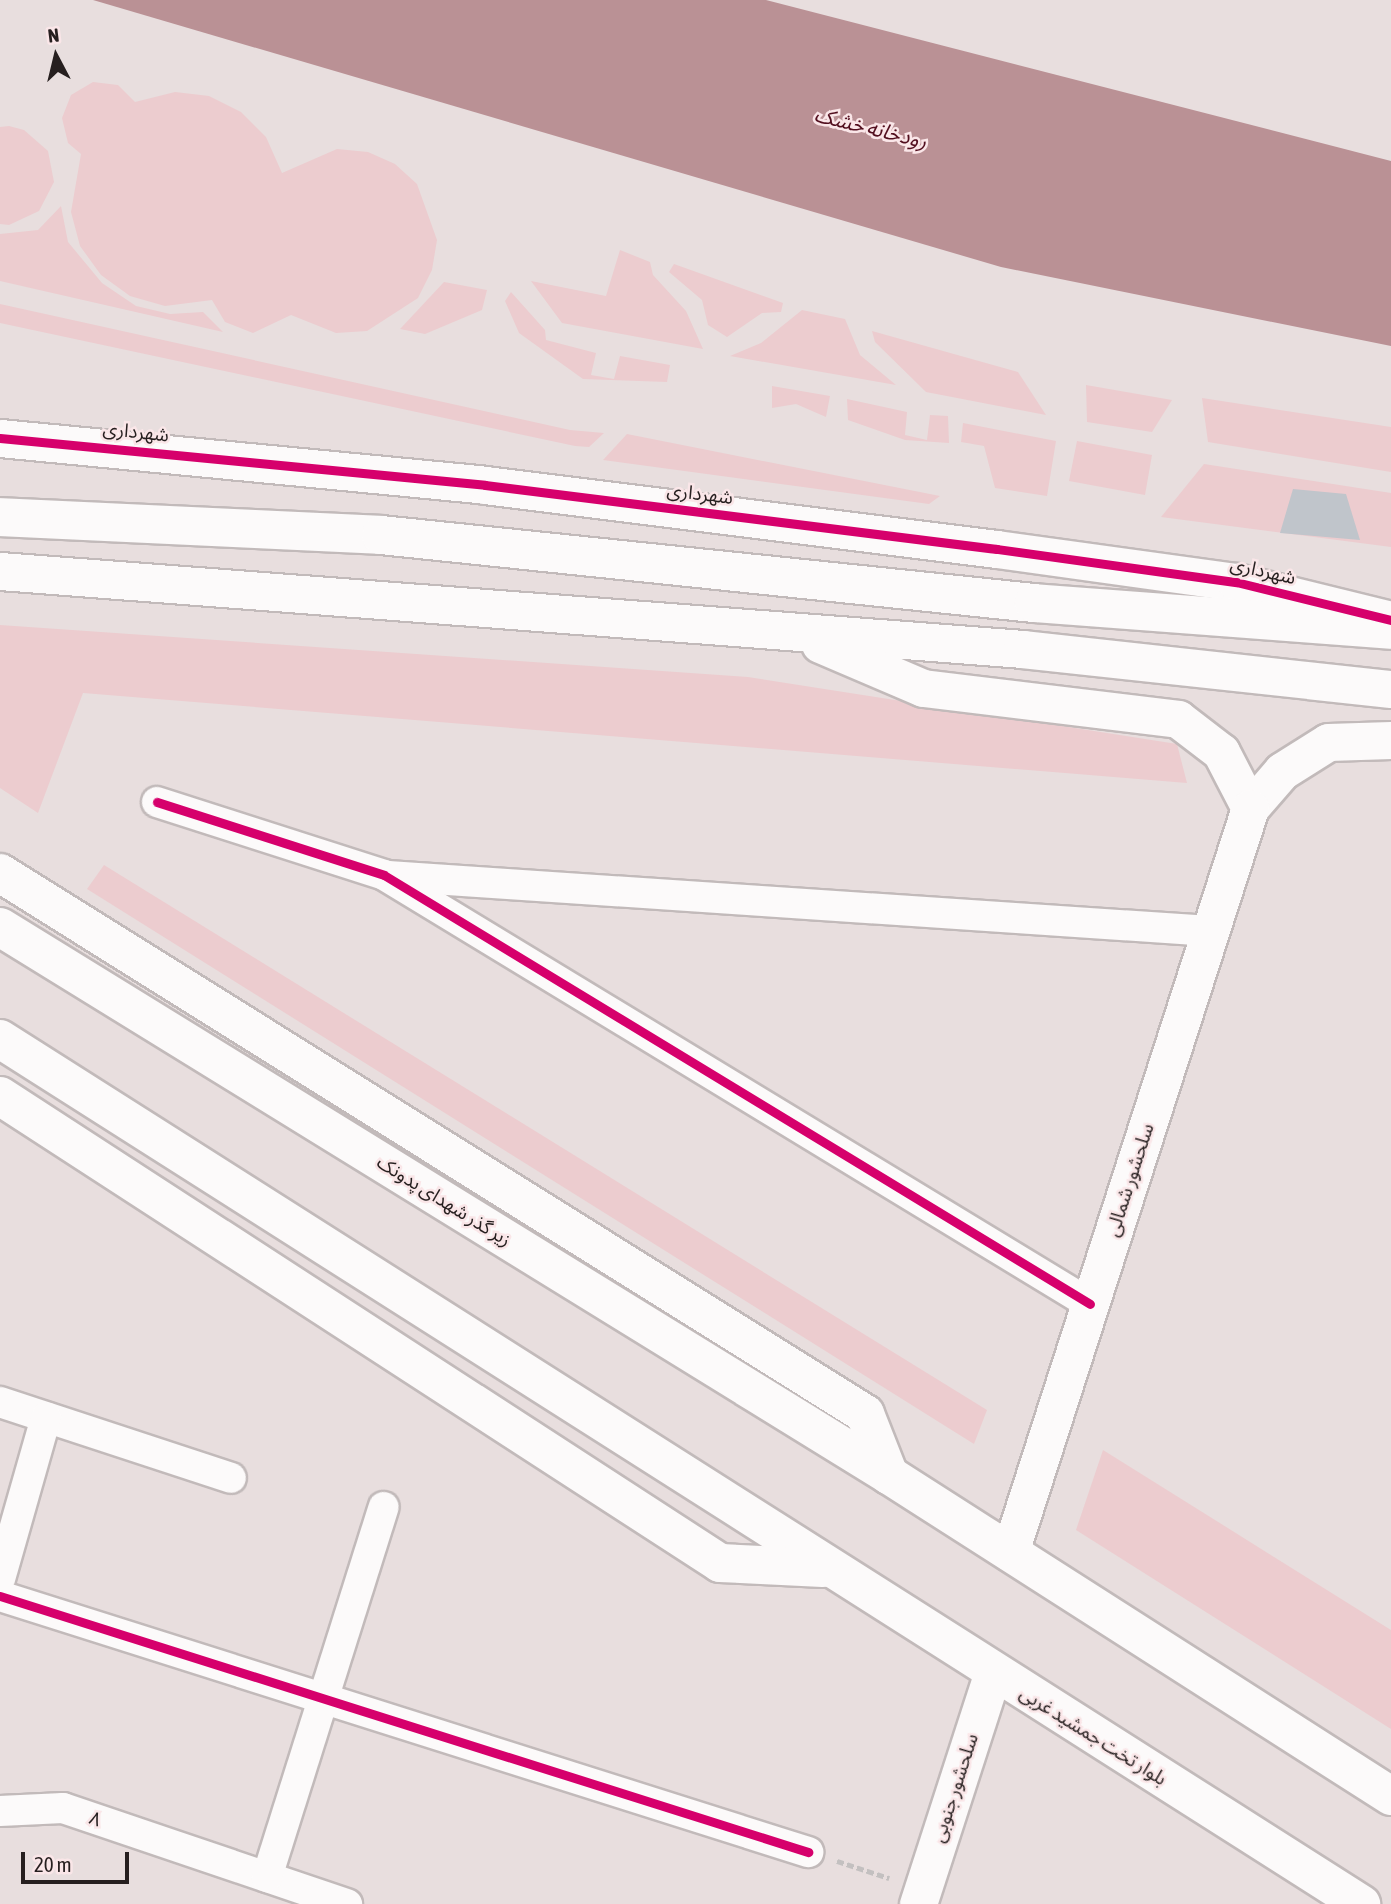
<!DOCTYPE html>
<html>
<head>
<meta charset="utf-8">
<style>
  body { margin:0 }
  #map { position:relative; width:1391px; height:1904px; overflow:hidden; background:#e8dede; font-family:"Asap Condensed","Noto Sans Arabic",sans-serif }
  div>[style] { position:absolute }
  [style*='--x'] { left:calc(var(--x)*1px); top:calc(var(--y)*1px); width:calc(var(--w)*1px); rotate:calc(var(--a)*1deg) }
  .green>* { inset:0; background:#eccccf }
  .water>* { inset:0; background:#ba9195 }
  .building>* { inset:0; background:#c0c5cb }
  .path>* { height:4.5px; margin-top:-2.25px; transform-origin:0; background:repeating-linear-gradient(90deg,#c3c0c0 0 7px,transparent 0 10.5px) }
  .roads { filter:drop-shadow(2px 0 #c2baba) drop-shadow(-2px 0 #c2baba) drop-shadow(0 2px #c2baba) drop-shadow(0 -2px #c2baba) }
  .minor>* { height:30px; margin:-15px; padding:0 15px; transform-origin:15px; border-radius:15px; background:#fcfafa }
  .tertiary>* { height:37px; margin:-18.5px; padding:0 18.5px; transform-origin:18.5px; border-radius:18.5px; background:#fcfafa }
  .primary>* { height:38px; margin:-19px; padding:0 19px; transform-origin:19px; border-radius:19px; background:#fcfafa }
  .cycleway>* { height:9px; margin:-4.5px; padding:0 4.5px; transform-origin:4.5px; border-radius:4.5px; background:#d6006c }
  span { translate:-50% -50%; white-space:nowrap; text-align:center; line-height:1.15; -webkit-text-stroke:5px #fae6e8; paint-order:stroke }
  .street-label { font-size:19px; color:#261f1f }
  .water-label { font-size:21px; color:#520e1e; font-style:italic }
  .north { position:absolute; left:21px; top:21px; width:70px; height:70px; -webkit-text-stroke:5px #fae6e8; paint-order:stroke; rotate:353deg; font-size:19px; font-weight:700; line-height:28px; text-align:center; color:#261f1f }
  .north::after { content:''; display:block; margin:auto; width:24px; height:32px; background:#261f1f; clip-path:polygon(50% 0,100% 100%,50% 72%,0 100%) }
  .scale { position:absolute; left:21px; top:1852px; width:108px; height:32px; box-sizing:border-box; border:4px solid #261f1f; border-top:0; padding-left:9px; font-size:21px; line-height:24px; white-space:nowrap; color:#261f1f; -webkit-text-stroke:5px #fae6e8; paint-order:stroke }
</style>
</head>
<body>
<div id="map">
  <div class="green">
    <i style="clip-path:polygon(93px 82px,118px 85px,135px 102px,175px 92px,209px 96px,241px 112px,266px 137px,282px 173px,337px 149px,368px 152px,395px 164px,417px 184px,437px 240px,432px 270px,418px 298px,367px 331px,336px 333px,291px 315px,253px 333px,225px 322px,212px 300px,165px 306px,130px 296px,101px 275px,80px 246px,71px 212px,81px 154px,68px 143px,62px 118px,71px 95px)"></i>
    <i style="clip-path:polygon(9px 126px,24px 130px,48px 151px,54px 182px,39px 211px,9px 225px,0 224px,0 127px)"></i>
    <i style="clip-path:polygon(61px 206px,68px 242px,102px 283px,136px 306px,170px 314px,203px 312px,223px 332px,0 281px,0 234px,38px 230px)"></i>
    <i style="clip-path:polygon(620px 250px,650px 262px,653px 275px,686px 311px,703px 349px,562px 323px,531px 281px,606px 296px)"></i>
    <i style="clip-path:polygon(674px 264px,783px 303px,781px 312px,762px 313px,727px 337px,708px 325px,702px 300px,669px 272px)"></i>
    <i style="clip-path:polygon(444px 282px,487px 290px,482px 310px,425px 334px,400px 329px)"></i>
    <i style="clip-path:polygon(511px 292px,545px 330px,546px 340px,596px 353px,591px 375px,614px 379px,620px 356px,670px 365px,667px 382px,583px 379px,519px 333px,505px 301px)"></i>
    <i style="clip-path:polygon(0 304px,570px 430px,604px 433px,589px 447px,575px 446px,0 323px)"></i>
    <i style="clip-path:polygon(802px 310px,845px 319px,860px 355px,896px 385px,730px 356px,761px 343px)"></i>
    <i style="clip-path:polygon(872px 331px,1018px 372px,1046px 415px,926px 392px,875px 342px)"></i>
    <i style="clip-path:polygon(1086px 385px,1172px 400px,1152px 432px,1087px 422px)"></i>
    <i style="clip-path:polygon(772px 386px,830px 396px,826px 417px,796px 404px,772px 408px)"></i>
    <i style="clip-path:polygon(1202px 398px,1391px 427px,1391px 472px,1208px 442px)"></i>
    <i style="clip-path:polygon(847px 399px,907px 412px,905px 435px,927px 440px,930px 415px,948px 416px,949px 443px,905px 440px,848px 420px)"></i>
    <i style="clip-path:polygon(963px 423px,1056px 441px,1047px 496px,995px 488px,984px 446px,961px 442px)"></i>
    <i style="clip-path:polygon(627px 434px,940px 496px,929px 504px,603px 460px)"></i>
    <i style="clip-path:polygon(1077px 441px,1152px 455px,1145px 495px,1069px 481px)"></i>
    <i style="clip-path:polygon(1204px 464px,1391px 493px,1391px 547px,1161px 517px)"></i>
    <i style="clip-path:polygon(0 625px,748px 677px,1177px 744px,1187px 783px,83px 693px,38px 813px,0 788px)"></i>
    <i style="clip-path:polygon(104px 865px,987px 1410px,974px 1444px,87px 889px)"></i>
    <i style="clip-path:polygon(1103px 1450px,1391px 1630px,1391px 1729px,1076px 1530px)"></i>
  </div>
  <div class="water">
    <i style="clip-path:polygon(93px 0,766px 0,1391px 161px,1391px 346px,1001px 267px)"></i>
  </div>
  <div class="building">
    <i style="clip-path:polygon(1293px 489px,1346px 494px,1360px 540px,1280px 533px)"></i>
  </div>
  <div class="path">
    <i style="--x:837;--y:1861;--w:55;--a:18.1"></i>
  </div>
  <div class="roads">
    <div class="minor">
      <i style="--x:157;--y:802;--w:238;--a:17.8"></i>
      <i style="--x:384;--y:875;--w:826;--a:31.28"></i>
      <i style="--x:388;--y:876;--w:824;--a:3.83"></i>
      <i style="--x:0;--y:1402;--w:243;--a:18.2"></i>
      <i style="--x:0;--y:1579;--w:168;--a:-74.1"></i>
      <i style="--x:0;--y:1596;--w:848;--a:17.58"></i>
      <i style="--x:0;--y:1811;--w:63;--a:-2.7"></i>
      <i style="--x:63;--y:1808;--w:300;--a:18.7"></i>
      <i style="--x:267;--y:1877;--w:388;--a:-72.5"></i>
    </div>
    <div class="tertiary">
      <i style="--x:0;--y:438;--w:487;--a:5.5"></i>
      <i style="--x:485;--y:485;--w:516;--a:7.13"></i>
      <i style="--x:997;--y:549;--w:241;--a:7.9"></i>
      <i style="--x:1236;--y:582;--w:155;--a:13.8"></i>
      <i style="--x:0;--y:571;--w:1025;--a:4.36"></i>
      <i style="--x:1022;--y:649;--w:371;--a:6.2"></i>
      <i style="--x:820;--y:644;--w:112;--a:23.1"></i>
      <i style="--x:923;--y:688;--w:257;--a:6.9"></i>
      <i style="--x:1178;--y:719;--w:54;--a:37.5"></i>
      <i style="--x:1221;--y:752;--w:63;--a:62.6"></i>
      <i style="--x:1250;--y:808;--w:49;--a:-49.1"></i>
      <i style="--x:1282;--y:771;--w:54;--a:-32.2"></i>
      <i style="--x:1328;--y:742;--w:63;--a:-1.8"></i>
      <i style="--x:1010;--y:1552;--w:782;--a:-72.12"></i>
      <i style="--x:918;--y:1904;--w:244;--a:-72.1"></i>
    </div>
    <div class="primary">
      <i style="--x:0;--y:517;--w:381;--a:2.7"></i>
      <i style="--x:381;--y:535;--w:657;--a:5.95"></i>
      <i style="--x:1034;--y:603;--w:358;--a:4.3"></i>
      <i style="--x:0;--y:873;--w:1020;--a:32.02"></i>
      <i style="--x:865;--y:1414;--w:66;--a:68.5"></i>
      <i style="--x:0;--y:927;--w:1044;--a:31.65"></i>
      <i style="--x:889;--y:1475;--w:596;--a:32.6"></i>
      <i style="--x:0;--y:1039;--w:1613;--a:32.44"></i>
      <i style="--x:0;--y:1096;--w:858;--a:32.97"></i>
      <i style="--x:720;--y:1563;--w:103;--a:2.8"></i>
    </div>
  </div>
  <div class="cycleway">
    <i style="--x:0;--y:438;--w:487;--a:5.5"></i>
    <i style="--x:485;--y:485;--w:516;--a:7.13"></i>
    <i style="--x:997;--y:549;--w:241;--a:7.9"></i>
    <i style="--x:1236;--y:582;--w:160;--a:13.8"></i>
    <i style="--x:157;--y:802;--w:238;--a:17.8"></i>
    <i style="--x:384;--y:875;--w:826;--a:31.28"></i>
    <i style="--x:0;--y:1596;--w:848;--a:17.58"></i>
  </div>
  <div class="street-label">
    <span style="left:136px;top:432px;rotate:6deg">شهرداری</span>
    <span style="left:700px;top:494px;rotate:7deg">شهرداری</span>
    <span style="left:1263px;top:571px;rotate:13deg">شهرداری</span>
    <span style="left:1130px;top:1180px;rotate:-72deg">سلحشور شمالی</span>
    <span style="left:444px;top:1201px;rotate:32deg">زیر گذر شهدای پدونک</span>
    <span style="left:1093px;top:1736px;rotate:32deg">بلوار تخت جمشید غربی</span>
    <span style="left:955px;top:1788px;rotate:-72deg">سلحشور جنوبی</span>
    <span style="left:95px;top:1819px;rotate:19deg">۸</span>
  </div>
  <div class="water-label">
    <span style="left:871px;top:127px;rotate:14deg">رودخانه خشک</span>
  </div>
  <div class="north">N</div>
  <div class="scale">20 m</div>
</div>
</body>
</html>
